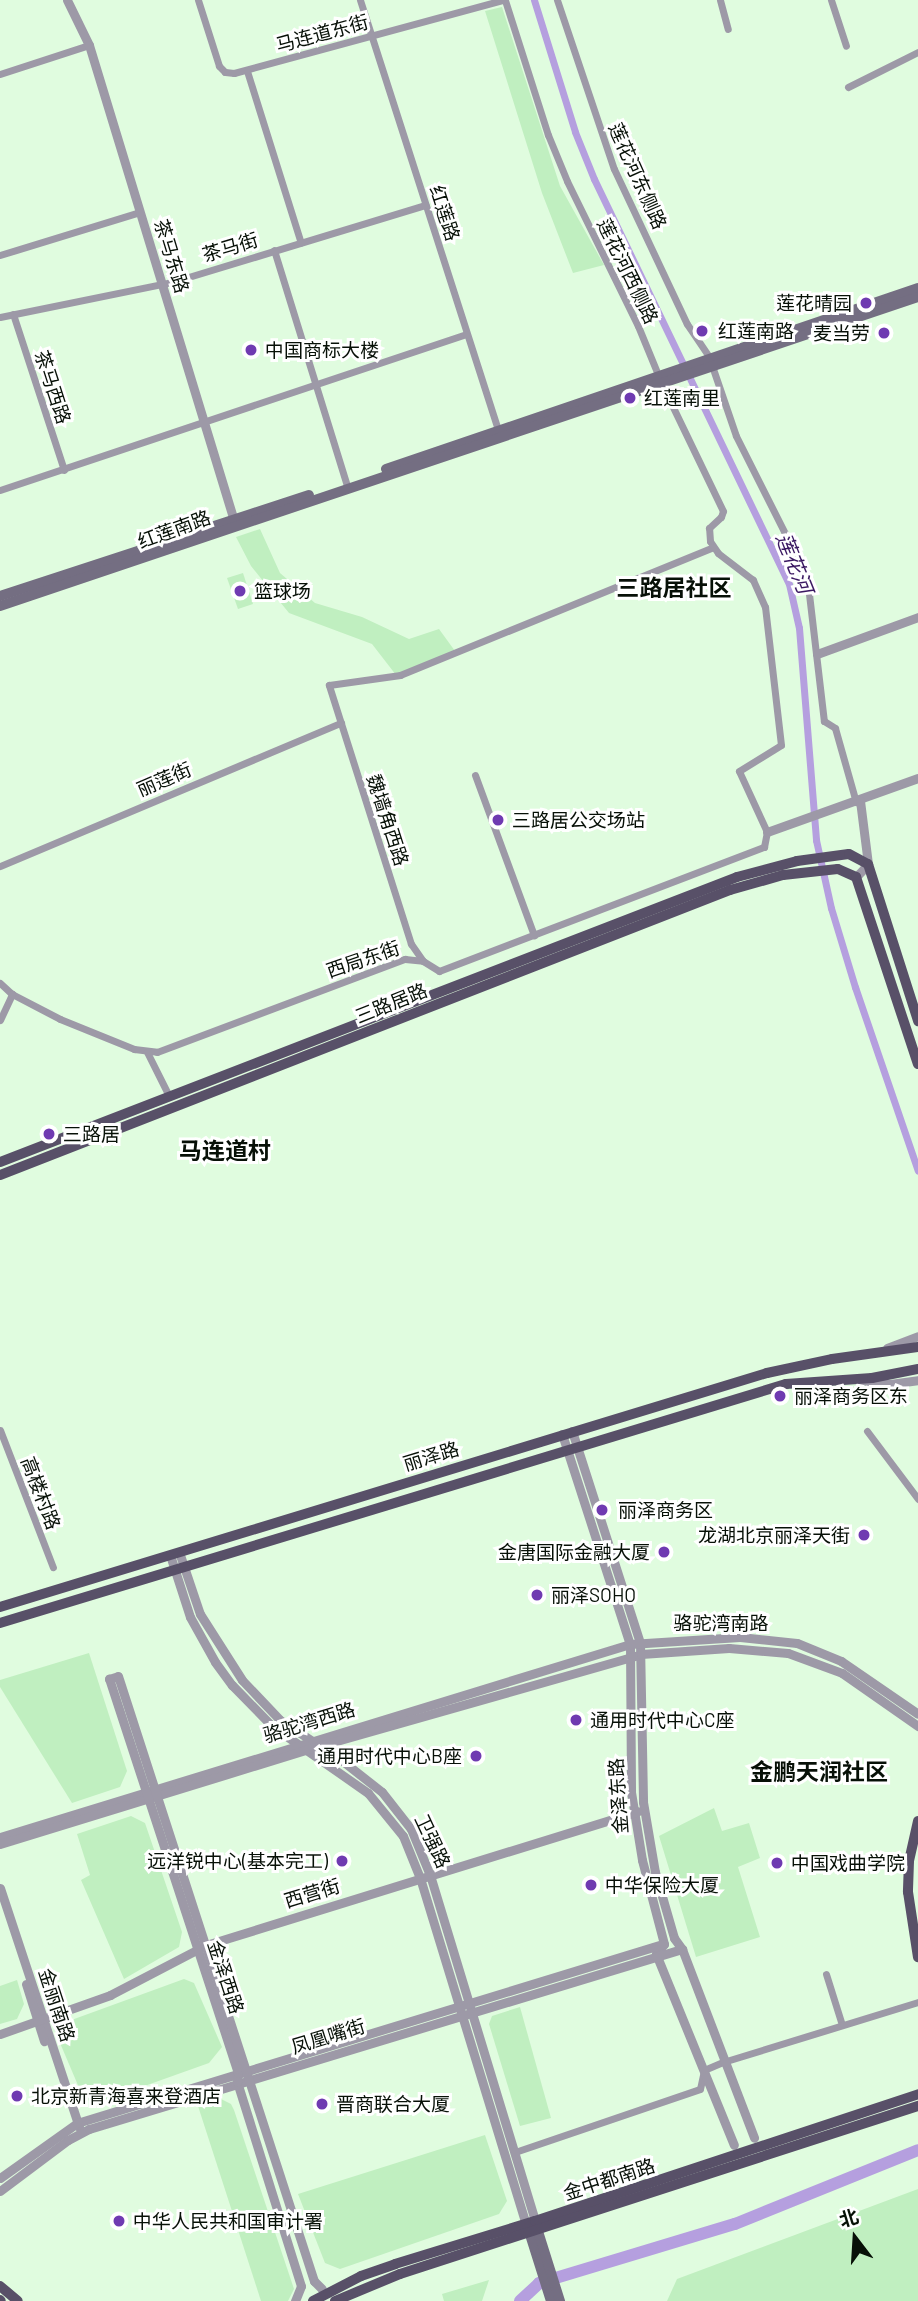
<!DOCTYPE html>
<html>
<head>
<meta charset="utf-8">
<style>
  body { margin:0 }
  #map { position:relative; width:918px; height:2301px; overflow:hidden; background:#e0fcdf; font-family:Barlow,"Noto Sans SC",sans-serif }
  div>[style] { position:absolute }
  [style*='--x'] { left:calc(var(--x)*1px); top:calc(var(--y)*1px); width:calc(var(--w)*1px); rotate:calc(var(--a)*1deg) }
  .green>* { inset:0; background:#c0efc0 }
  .canal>* { height:7px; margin:-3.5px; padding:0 3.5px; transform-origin:3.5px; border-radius:3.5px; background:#b59fdf }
  .river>* { height:12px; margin:-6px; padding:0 6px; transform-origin:6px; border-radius:6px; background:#b59fdf }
  .minor>* { height:7px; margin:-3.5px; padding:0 3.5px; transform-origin:3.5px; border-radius:3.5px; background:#9d99a7 }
  .tertiary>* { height:9px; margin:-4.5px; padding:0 4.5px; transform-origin:4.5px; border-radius:4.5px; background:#9d99a7 }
  .secondary>* { height:10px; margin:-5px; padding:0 5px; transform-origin:5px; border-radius:5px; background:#746e82 }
  .primary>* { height:10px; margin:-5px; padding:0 5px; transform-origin:5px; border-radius:5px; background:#585068 }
  .dots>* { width:19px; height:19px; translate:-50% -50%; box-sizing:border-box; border:4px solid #fff; border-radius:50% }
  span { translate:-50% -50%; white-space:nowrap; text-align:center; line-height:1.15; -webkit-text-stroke:6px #fff; paint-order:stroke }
  .street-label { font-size:19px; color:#071007 }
  .poi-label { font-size:19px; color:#071007 }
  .right { translate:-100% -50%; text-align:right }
  .left { translate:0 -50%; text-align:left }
  .water-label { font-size:21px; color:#3b1962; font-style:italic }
  .quarter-label { font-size:23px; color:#071007; font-weight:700 }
  .north { position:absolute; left:820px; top:2203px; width:70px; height:70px; -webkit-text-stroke:5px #fff; paint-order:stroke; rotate:343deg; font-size:19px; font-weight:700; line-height:28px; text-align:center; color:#071007 }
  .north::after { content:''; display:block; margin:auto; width:24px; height:32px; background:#071007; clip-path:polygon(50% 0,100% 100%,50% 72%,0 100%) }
</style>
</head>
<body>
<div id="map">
  <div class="green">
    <i style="clip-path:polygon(502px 7px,560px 186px,604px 265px,573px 273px,542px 193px,485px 11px)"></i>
    <i style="clip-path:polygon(260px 529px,280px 573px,315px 603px,362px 617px,409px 639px,439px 629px,455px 651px,396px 675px,372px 644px,289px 613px,251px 566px,236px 537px)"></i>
    <i style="clip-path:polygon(243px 573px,253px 604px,238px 609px,227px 578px)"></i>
    <i style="clip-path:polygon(89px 1653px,127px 1771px,120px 1787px,72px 1803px,0 1687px,0 1680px)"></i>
    <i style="clip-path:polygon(714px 1808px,722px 1831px,749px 1823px,760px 1858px,738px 1867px,760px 1937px,696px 1957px,659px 1836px)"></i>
    <i style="clip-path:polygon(131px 1816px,145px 1823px,182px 1932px,179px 1947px,124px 1979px,81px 1880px,90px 1875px,77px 1834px)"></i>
    <i style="clip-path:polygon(184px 1979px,194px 1983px,222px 2047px,209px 2063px,94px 2104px,83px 2097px,60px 2043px,66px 2022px)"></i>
    <i style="clip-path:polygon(17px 1980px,24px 2004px,17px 2019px,0 2024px,0 1986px)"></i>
    <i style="clip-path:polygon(520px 2007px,551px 2118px,520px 2126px,489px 2024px,492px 2016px)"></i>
    <i style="clip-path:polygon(221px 2099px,231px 2104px,234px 2110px,294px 2289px,288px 2301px,261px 2301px,198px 2106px)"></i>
    <i style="clip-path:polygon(485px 2135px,507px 2201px,499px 2214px,340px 2269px,325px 2263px,298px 2194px)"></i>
    <i style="clip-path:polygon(918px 2189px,918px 2301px,667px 2301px,677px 2279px)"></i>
    <i style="clip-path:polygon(489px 2280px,482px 2301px,444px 2301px,442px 2294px)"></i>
  </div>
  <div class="canal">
    <i style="--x:534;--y:0;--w:138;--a:72.7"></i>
    <i style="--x:575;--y:132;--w:51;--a:68"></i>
    <i style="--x:594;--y:179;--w:449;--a:64.3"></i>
    <i style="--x:789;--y:584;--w:45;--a:77.2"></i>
    <i style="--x:799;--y:628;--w:213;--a:85.4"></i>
    <i style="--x:816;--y:840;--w:70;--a:77.6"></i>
    <i style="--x:831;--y:908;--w:83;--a:73.1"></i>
    <i style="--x:855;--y:987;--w:194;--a:71.1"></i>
  </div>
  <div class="river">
    <i style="--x:520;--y:2301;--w:26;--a:-43"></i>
    <i style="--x:539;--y:2283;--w:205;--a:-16.8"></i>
    <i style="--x:735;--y:2224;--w:197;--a:-22"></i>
  </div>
  <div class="minor">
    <i style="--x:198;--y:0;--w:69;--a:72.3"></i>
    <i style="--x:219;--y:66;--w:8;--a:45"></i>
    <i style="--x:225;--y:72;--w:9;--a:6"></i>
    <i style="--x:234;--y:73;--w:278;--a:-15.2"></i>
    <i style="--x:360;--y:0;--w:454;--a:72.2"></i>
    <i style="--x:557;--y:0;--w:178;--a:71.4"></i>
    <i style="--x:614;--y:169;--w:171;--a:64.8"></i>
    <i style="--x:687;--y:324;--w:40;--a:56"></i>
    <i style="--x:709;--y:357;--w:83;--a:71.1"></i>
    <i style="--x:736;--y:436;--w:158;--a:63.3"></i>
    <i style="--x:807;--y:577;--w:145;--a:83.3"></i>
    <i style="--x:824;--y:721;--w:13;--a:32"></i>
    <i style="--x:835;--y:728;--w:77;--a:74.2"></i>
    <i style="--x:720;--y:0;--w:30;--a:75"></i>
    <i style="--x:831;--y:0;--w:48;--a:71.9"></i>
    <i style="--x:247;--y:71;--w:180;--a:72.6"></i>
    <i style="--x:0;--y:74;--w:94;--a:-18"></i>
    <i style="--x:848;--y:87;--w:78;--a:-26.6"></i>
    <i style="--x:274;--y:250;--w:250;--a:72.8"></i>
    <i style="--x:0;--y:255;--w:146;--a:-17.1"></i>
    <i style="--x:13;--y:314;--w:164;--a:71.9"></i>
    <i style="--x:0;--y:317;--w:176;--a:-11.5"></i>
    <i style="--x:172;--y:282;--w:265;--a:-16.9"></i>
    <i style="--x:0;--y:490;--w:491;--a:-18.5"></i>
    <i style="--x:475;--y:775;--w:171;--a:69.8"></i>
    <i style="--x:0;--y:866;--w:370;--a:-22.8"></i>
    <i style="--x:423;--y:961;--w:21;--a:-125"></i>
    <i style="--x:411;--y:944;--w:272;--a:-107.6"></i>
    <i style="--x:329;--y:685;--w:72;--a:-8"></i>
    <i style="--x:400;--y:675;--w:338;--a:-22.2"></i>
    <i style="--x:0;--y:983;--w:16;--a:43"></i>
    <i style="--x:12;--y:994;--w:54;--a:27.5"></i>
    <i style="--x:60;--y:1019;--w:80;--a:22.1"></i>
    <i style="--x:134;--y:1049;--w:23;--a:7"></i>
    <i style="--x:157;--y:1052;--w:265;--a:-20.6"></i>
    <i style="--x:405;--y:959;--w:18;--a:6"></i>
    <i style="--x:423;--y:961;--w:19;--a:32"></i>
    <i style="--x:439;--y:971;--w:348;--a:-20.9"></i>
    <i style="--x:764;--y:847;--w:15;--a:-79"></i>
    <i style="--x:767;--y:832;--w:67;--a:-114.7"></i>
    <i style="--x:739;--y:771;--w:49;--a:-31.8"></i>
    <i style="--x:781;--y:745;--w:139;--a:-96.6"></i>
    <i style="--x:765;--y:607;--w:30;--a:-114"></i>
    <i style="--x:753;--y:580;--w:44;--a:-142.4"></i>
    <i style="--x:718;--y:553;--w:14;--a:-124"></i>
    <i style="--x:710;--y:541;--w:13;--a:-94"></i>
    <i style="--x:709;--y:528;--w:16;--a:-43"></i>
    <i style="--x:721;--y:517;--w:6;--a:-72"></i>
    <i style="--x:723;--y:511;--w:143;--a:-115.7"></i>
    <i style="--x:661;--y:382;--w:61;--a:-112.3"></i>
    <i style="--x:638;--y:326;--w:161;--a:-116.1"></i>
    <i style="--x:567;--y:181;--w:50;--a:-112.4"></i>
    <i style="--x:548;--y:135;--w:142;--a:-107.7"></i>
    <i style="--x:0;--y:1020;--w:29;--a:-65"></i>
    <i style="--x:147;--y:1052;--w:49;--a:63.4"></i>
    <i style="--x:0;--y:1430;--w:147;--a:68.9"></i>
    <i style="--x:867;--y:1431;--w:85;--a:53.1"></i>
    <i style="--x:826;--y:1974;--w:53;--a:72.6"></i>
    <i style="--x:515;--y:2152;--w:195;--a:-18.8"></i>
    <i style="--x:700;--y:2089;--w:19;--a:-78"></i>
    <i style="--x:704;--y:2070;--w:21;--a:-23"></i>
    <i style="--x:723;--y:2062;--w:204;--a:-17.1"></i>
  </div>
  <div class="tertiary">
    <i style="--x:67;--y:0;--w:50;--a:63.9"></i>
    <i style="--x:89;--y:45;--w:501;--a:73.05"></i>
    <i style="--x:817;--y:654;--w:108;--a:-20.1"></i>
    <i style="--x:767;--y:832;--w:160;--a:-19.7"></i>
    <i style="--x:856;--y:877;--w:18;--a:-47"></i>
    <i style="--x:868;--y:864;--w:64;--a:-97.2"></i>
    <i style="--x:887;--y:1348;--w:33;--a:-21"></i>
    <i style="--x:861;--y:1380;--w:29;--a:8"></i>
    <i style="--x:890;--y:1384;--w:28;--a:-8"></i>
    <i style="--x:572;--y:1431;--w:223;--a:72.2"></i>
    <i style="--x:640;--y:1643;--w:159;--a:88.9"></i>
    <i style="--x:643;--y:1802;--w:71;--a:80.3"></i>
    <i style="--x:655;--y:1872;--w:69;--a:73.9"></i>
    <i style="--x:674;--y:1938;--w:14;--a:54"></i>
    <i style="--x:682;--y:1949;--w:202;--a:69.1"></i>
    <i style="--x:562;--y:1434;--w:221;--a:72.1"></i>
    <i style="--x:630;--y:1644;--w:148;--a:89.6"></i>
    <i style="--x:631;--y:1792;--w:69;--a:80.8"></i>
    <i style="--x:642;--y:1860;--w:87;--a:75.3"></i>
    <i style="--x:664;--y:1944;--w:13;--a:129"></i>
    <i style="--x:656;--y:1954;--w:206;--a:67.8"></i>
    <i style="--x:179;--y:1552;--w:65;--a:71.3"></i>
    <i style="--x:200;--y:1614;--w:78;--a:57.5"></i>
    <i style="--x:242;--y:1680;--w:55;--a:46.5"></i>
    <i style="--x:280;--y:1720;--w:72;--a:33"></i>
    <i style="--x:340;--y:1759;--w:53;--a:38.2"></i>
    <i style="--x:382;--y:1792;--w:47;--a:51.9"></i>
    <i style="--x:411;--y:1829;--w:50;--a:67.6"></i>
    <i style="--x:430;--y:1875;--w:362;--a:73.1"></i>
    <i style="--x:170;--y:1555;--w:65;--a:72.1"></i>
    <i style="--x:190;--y:1617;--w:51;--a:60.9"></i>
    <i style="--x:215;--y:1662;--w:29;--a:54"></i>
    <i style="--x:232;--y:1685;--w:57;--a:45.7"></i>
    <i style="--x:272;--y:1726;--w:117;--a:34.9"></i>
    <i style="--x:368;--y:1793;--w:55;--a:50.9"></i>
    <i style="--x:403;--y:1836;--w:45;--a:68"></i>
    <i style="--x:420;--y:1878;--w:362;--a:73"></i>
    <i style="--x:0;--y:1837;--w:659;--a:-17.03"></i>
    <i style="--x:630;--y:1644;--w:110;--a:-3.6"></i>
    <i style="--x:740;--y:1637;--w:57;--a:6"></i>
    <i style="--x:797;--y:1643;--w:48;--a:22.2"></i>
    <i style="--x:841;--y:1661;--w:93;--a:34.5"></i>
    <i style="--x:0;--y:1844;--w:334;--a:-17.1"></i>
    <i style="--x:319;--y:1746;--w:335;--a:-15.9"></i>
    <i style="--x:641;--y:1654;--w:88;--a:-3.9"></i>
    <i style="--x:729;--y:1648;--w:59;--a:4.8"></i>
    <i style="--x:788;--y:1653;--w:58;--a:20.3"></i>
    <i style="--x:842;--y:1673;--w:93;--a:34.9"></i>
    <i style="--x:0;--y:1888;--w:252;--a:71.7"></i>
    <i style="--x:26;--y:1984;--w:60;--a:72.5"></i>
    <i style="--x:0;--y:2034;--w:117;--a:-19.5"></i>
    <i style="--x:110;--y:1995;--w:108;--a:-27.5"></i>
    <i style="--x:206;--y:1945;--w:452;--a:-17.2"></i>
    <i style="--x:0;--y:2178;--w:95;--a:-35.5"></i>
    <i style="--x:77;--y:2123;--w:613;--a:-16.99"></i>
    <i style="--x:0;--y:2191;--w:85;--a:-36.9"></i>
    <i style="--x:68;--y:2140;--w:24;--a:-28"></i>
    <i style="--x:89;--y:2129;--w:620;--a:-16.89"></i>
    <i style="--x:295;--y:2301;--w:16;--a:-68"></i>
    <i style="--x:301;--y:2286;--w:214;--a:-107.4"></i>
    <i style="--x:237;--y:2082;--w:9;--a:-84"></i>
    <i style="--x:238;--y:2073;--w:415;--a:-108.1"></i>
    <i style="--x:109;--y:1679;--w:9;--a:-18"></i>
    <i style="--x:118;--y:1676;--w:636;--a:72.05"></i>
    <i style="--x:314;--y:2281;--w:11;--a:45"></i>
  </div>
  <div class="secondary">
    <i style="--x:386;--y:469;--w:562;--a:-18.79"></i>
    <i style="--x:0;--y:596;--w:325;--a:-18.1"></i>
    <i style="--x:0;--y:606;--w:969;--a:-18.6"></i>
    <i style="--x:527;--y:2225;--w:80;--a:72.5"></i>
    <i style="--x:536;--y:2225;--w:80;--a:72.5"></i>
  </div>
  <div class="primary">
    <i style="--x:0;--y:1162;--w:790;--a:-21.14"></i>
    <i style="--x:737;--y:877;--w:62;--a:-14.9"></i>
    <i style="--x:797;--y:861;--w:52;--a:-7.7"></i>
    <i style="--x:849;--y:854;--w:21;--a:28"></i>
    <i style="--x:868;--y:864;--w:165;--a:72.3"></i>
    <i style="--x:0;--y:1175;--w:784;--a:-21.33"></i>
    <i style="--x:730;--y:890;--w:55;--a:-15.8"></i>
    <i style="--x:783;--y:875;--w:55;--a:-6.2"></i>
    <i style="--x:838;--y:869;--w:20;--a:24"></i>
    <i style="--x:856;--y:877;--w:197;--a:71.7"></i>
    <i style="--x:0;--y:1607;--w:802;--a:-16.97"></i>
    <i style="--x:767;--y:1373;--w:66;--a:-12.2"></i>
    <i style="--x:832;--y:1359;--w:87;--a:-7.9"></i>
    <i style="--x:0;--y:1623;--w:822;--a:-16.91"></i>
    <i style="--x:786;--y:1384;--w:86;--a:-4"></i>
    <i style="--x:872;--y:1378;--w:47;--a:-11.1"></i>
    <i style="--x:918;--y:1821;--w:41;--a:102.7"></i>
    <i style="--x:909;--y:1861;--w:31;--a:92"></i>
    <i style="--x:908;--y:1892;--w:66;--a:81.3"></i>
    <i style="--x:0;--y:2286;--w:23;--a:40"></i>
    <i style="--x:0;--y:2300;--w:1;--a:45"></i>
    <i style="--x:313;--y:2301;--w:54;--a:-27.5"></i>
    <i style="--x:361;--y:2276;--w:36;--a:-19"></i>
    <i style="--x:395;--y:2264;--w:146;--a:-17.1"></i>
    <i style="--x:535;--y:2221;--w:404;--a:-18.3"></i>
    <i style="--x:335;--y:2301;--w:70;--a:-22.6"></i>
    <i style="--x:400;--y:2274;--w:545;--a:-17.97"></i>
  </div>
  <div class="dots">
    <i style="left:866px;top:303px;background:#6f3ab1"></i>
    <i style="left:702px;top:331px;background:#6f3ab1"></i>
    <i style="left:884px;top:333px;background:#6f3ab1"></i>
    <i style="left:251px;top:350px;background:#6f3ab1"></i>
    <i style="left:630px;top:398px;background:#6f3ab1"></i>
    <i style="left:240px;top:591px;background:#6f3ab1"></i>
    <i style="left:498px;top:820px;background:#6f3ab1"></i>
    <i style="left:49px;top:1134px;background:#6f3ab1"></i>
    <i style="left:780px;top:1396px;background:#6f3ab1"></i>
    <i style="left:602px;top:1510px;background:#6f3ab1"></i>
    <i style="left:864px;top:1535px;background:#6f3ab1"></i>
    <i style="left:664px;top:1552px;background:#6f3ab1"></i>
    <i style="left:537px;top:1595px;background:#6f3ab1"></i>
    <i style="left:576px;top:1720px;background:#6f3ab1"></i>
    <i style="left:476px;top:1756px;background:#6f3ab1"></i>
    <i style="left:342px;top:1861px;background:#6f3ab1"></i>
    <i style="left:777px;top:1863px;background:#6f3ab1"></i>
    <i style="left:591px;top:1885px;background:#6f3ab1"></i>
    <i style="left:17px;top:2096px;background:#6f3ab1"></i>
    <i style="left:322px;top:2104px;background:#6f3ab1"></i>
    <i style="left:119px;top:2221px;background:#6f3ab1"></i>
  </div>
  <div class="street-label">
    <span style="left:322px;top:33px;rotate:-15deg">马连道东街</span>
    <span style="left:638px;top:176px;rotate:66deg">莲花河东侧路</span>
    <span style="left:445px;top:213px;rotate:72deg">红莲路</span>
    <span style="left:230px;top:247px;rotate:-17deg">茶马街</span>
    <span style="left:172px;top:256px;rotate:73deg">茶马东路</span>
    <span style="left:628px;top:271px;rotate:64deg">莲花河西侧路</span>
    <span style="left:53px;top:387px;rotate:72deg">茶马西路</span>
    <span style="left:174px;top:529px;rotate:-20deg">红莲南路</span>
    <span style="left:164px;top:779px;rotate:-23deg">丽莲街</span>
    <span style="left:388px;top:820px;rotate:72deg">魏墙角西路</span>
    <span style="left:363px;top:959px;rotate:-19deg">西局东街</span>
    <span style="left:391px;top:1003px;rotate:-22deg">三路居路</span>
    <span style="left:431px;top:1456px;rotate:-17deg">丽泽路</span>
    <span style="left:41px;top:1493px;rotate:69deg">高楼村路</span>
    <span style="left:721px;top:1623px">骆驼湾南路</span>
    <span style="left:309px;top:1722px;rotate:-17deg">骆驼湾西路</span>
    <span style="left:618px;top:1796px;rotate:-94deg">金泽东路</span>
    <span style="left:433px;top:1841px;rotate:65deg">卫强路</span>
    <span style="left:312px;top:1893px;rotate:-17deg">西营街</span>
    <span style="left:226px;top:1977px;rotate:72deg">金泽西路</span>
    <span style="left:57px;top:2005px;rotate:72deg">金丽南路</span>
    <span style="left:328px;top:2036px;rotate:-17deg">凤凰嘴街</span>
    <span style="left:609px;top:2179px;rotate:-18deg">金中都南路</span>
  </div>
  <div class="poi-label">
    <span class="right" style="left:852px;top:303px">莲花晴园</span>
    <span class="left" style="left:718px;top:331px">红莲南路</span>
    <span class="right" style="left:870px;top:333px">麦当劳</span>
    <span class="left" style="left:265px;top:350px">中国商标大楼</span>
    <span class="left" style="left:644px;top:398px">红莲南里</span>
    <span class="left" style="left:254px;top:591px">篮球场</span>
    <span class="left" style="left:512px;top:820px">三路居公交场站</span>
    <span class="left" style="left:63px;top:1134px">三路居</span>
    <span class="left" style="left:794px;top:1396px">丽泽商务区东</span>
    <span class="left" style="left:618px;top:1510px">丽泽商务区</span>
    <span class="right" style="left:850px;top:1535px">龙湖北京丽泽天街</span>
    <span class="right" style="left:650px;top:1552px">金唐国际金融大厦</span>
    <span class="left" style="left:551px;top:1595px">丽泽SOHO</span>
    <span class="left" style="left:590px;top:1720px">通用时代中心C座</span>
    <span class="right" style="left:462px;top:1756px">通用时代中心B座</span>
    <span class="right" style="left:328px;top:1861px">远洋锐中心(基本完工)</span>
    <span class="left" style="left:791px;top:1863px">中国戏曲学院</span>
    <span class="left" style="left:605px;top:1885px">中华保险大厦</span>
    <span class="left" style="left:31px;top:2096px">北京新青海喜来登酒店</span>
    <span class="left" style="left:336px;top:2104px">晋商联合大厦</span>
    <span class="left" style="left:133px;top:2221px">中华人民共和国审计署</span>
  </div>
  <div class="water-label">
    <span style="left:795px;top:563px;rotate:68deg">莲花河</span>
  </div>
  <div class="quarter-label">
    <span style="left:674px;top:587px">三路居社区</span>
    <span style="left:225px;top:1150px">马连道村</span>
    <span style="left:819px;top:1771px">金鹏天润社区</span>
  </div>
  <div class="north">北</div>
</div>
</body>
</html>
